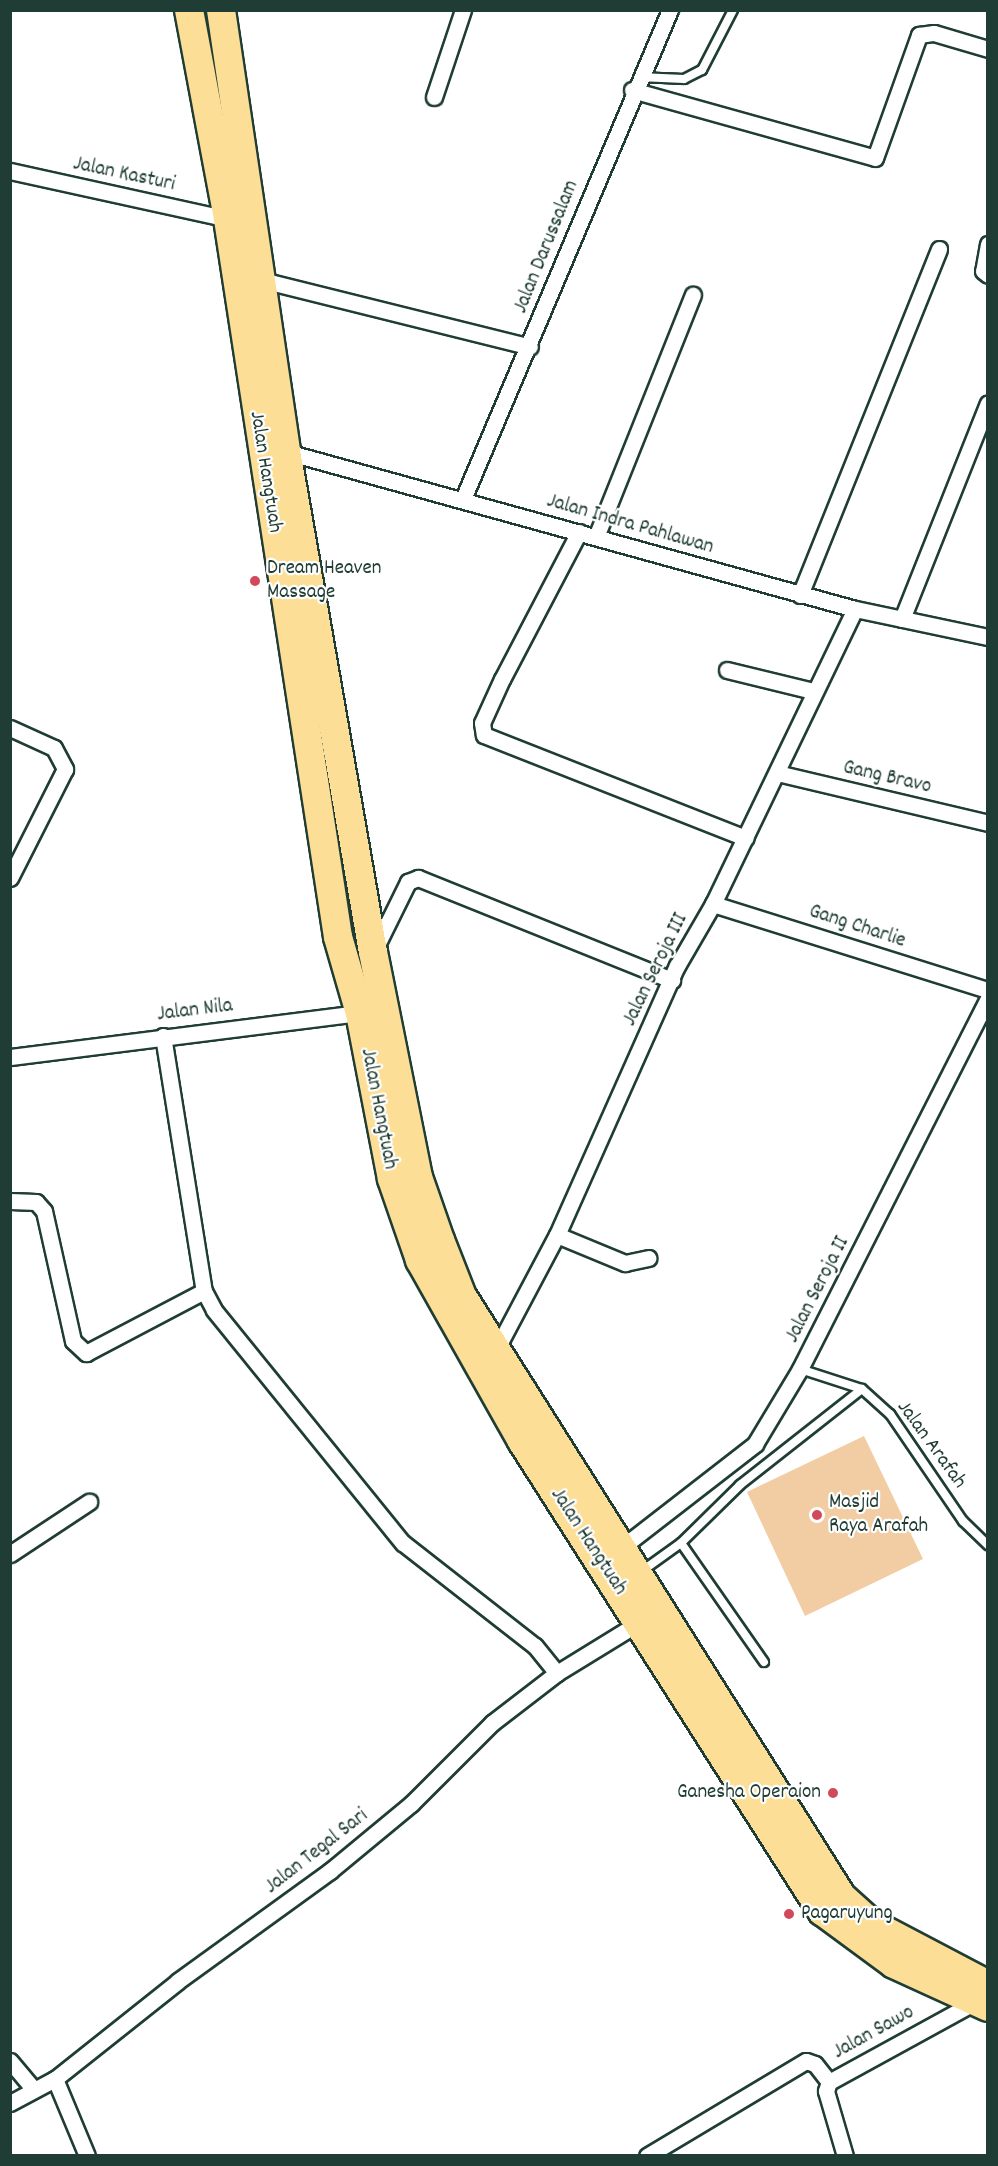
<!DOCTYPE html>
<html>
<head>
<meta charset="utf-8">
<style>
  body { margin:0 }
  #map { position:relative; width:998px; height:2166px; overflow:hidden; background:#fff; font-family:Dekko,sans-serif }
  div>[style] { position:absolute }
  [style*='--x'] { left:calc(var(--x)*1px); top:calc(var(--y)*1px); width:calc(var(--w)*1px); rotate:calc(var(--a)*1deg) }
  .building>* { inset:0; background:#f2cca2 }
  .roads { filter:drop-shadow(2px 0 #1f3d34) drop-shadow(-2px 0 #1f3d34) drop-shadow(0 2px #1f3d34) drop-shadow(0 -2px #1f3d34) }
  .lane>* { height:8px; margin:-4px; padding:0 4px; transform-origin:4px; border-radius:4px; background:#fff }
  .street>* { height:15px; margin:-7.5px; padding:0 7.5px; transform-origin:7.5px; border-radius:7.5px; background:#fff }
  .highway>* { height:28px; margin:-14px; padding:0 14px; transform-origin:14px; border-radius:14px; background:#fcde96 }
  .dots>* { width:16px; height:16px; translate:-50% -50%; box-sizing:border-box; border:3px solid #fff; border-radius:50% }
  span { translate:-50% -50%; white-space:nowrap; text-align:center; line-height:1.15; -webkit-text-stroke:4.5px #fff; paint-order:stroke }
  .street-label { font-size:21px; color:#1f3d34 }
  .poi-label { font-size:21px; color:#1f3d34 }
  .left { translate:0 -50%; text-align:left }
  .right { translate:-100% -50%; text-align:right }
  .frame { position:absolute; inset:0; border:12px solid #1f3d34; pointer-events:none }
</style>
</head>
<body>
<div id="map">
  <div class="building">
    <i style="clip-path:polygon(864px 1436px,923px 1559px,805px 1616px,747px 1492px)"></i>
  </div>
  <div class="roads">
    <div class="lane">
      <i style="--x:639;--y:77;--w:45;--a:2.5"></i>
      <i style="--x:684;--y:79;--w:20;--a:-27"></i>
      <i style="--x:702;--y:70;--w:68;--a:-62.7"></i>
      <i style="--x:800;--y:1369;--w:65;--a:17.9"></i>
      <i style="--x:862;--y:1389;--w:38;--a:42"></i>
      <i style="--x:890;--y:1414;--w:130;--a:55.7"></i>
      <i style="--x:963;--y:1521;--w:35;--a:44"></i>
      <i style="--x:681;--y:1543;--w:145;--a:55.1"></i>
      <i style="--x:642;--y:1571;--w:48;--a:-35.7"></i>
      <i style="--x:681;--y:1543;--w:83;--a:-44.5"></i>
      <i style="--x:740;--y:1485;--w:155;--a:-38.2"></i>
    </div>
    <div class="street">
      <i style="--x:632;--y:90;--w:252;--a:15.6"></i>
      <i style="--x:875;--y:158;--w:131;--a:-70.3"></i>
      <i style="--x:919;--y:35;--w:15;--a:-8"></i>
      <i style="--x:934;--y:33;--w:56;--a:16.5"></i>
      <i style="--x:434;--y:97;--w:92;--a:-71.6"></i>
      <i style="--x:10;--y:171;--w:223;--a:12.4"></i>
      <i style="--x:988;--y:244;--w:27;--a:100"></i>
      <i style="--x:983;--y:271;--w:6;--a:39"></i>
      <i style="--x:262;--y:280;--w:276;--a:14"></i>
      <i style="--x:283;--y:451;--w:593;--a:15.44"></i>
      <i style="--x:855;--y:609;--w:136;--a:11.9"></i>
      <i style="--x:463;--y:499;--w:531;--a:-67.06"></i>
      <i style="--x:579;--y:532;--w:166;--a:117.6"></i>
      <i style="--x:502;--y:679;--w:48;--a:114.4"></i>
      <i style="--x:482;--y:723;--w:12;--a:81"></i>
      <i style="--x:484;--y:735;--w:281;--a:21.5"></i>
      <i style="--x:596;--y:537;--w:261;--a:-68.2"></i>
      <i style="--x:800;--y:595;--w:373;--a:-68.1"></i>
      <i style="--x:902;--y:619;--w:232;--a:-68.3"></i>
      <i style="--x:727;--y:670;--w:89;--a:13.7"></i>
      <i style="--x:10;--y:728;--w:48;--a:24.4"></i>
      <i style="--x:54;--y:748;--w:24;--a:62"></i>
      <i style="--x:65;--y:769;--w:122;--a:116.8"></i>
      <i style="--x:777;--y:773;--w:217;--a:13.3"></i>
      <i style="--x:713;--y:904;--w:288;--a:17.4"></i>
      <i style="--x:375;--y:949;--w:75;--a:-63.8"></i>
      <i style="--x:408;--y:882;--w:11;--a:-22"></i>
      <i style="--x:418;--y:878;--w:274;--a:21.9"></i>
      <i style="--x:163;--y:1036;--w:258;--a:80.9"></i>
      <i style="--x:204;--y:1291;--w:21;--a:62"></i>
      <i style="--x:214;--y:1310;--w:300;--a:51"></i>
      <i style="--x:403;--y:1543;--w:167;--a:38"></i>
      <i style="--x:535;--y:1646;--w:35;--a:51"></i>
      <i style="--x:10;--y:1057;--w:358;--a:-7.2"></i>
      <i style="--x:10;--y:1201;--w:26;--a:2"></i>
      <i style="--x:36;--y:1202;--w:12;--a:48"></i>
      <i style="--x:44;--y:1211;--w:133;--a:77.4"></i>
      <i style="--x:73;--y:1341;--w:18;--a:43"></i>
      <i style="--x:86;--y:1353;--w:133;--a:-27.7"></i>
      <i style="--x:557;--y:1235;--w:74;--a:22.4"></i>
      <i style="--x:625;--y:1263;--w:24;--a:-12"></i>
      <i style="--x:496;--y:1350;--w:130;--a:-62.1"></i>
      <i style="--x:557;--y:1235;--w:295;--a:-66"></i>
      <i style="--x:677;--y:966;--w:72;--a:-59.9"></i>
      <i style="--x:713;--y:904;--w:327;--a:-64.3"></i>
      <i style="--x:621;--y:1548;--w:170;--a:-37.8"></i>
      <i style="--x:755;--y:1444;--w:87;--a:-59"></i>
      <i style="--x:800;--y:1369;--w:415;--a:-63.1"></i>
      <i style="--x:10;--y:1554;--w:95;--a:-33.4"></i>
      <i style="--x:10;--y:2061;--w:35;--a:50"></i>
      <i style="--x:55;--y:2079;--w:83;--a:67.4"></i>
      <i style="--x:10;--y:2103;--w:51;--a:-28.1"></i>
      <i style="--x:55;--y:2079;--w:157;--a:-38.5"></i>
      <i style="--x:178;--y:1981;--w:188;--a:-35.9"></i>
      <i style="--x:330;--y:1871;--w:105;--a:-39.6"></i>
      <i style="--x:411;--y:1804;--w:115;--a:-45"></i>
      <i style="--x:492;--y:1723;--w:82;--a:-37.6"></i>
      <i style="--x:557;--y:1673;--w:97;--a:-31.6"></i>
      <i style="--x:647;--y:2156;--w:185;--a:-30.9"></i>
      <i style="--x:806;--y:2061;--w:9;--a:18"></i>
      <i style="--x:815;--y:2064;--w:23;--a:52"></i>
      <i style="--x:845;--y:2156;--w:68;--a:-106.3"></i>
      <i style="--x:826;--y:2091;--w:9;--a:-72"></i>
      <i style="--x:829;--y:2082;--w:166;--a:-28.7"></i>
    </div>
    <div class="highway">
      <i style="--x:189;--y:10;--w:213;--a:79.4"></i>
      <i style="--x:228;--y:219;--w:726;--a:81.29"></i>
      <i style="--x:338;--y:937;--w:79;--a:73.9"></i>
      <i style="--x:360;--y:1013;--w:169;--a:79.1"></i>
      <i style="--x:392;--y:1179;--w:86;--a:70.9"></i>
      <i style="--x:420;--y:1260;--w:208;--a:60.6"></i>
      <i style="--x:522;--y:1441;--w:558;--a:57.45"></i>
      <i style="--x:822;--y:1911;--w:89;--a:36.4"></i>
      <i style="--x:894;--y:1964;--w:103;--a:24.6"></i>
      <i style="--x:221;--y:10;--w:446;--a:81.6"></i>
      <i style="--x:286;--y:451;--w:508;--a:80.15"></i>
      <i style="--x:373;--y:952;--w:229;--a:78.7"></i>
      <i style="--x:418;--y:1177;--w:67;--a:70.8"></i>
      <i style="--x:440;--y:1240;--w:60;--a:68.6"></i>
      <i style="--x:462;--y:1296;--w:711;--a:57.7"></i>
      <i style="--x:842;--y:1897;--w:40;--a:42"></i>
      <i style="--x:872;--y:1924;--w:131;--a:27.7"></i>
    </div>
  </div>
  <div class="dots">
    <i style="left:255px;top:581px;background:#d1495b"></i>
    <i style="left:817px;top:1515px;background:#d1495b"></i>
    <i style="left:833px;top:1793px;background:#d1495b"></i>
    <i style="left:789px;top:1914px;background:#d1495b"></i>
  </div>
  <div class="street-label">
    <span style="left:124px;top:175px;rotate:12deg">Jalan Kasturi</span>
    <span style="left:547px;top:247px;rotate:-68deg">Jalan Darussalam</span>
    <span style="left:265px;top:472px;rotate:81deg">Jalan Hangtuah</span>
    <span style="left:630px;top:525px;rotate:16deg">Jalan Indra Pahlawan</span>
    <span style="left:887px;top:778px;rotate:13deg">Gang Bravo</span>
    <span style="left:857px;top:927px;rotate:18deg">Gang Charlie</span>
    <span style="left:656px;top:970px;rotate:-64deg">Jalan Seroja III</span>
    <span style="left:195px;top:1011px;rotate:-7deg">Jalan Nila</span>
    <span style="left:378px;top:1109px;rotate:79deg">Jalan Hangtuah</span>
    <span style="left:818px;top:1290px;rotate:-63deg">Jalan Seroja II</span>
    <span style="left:931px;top:1445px;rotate:54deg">Jalan Arafah</span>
    <span style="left:588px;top:1542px;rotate:57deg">Jalan Hangtuah</span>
    <span style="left:317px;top:1852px;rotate:-38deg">Jalan Tegal Sari</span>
    <span style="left:874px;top:2033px;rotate:-29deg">Jalan Sawo</span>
  </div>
  <div class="poi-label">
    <span class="left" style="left:267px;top:581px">Dream Heaven<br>Massage</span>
    <span class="left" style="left:829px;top:1515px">Masjid<br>Raya Arafah</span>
    <span class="right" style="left:821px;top:1793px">Ganesha Operaion</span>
    <span class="left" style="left:801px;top:1914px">Pagaruyung</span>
  </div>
  <div class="frame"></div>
</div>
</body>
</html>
